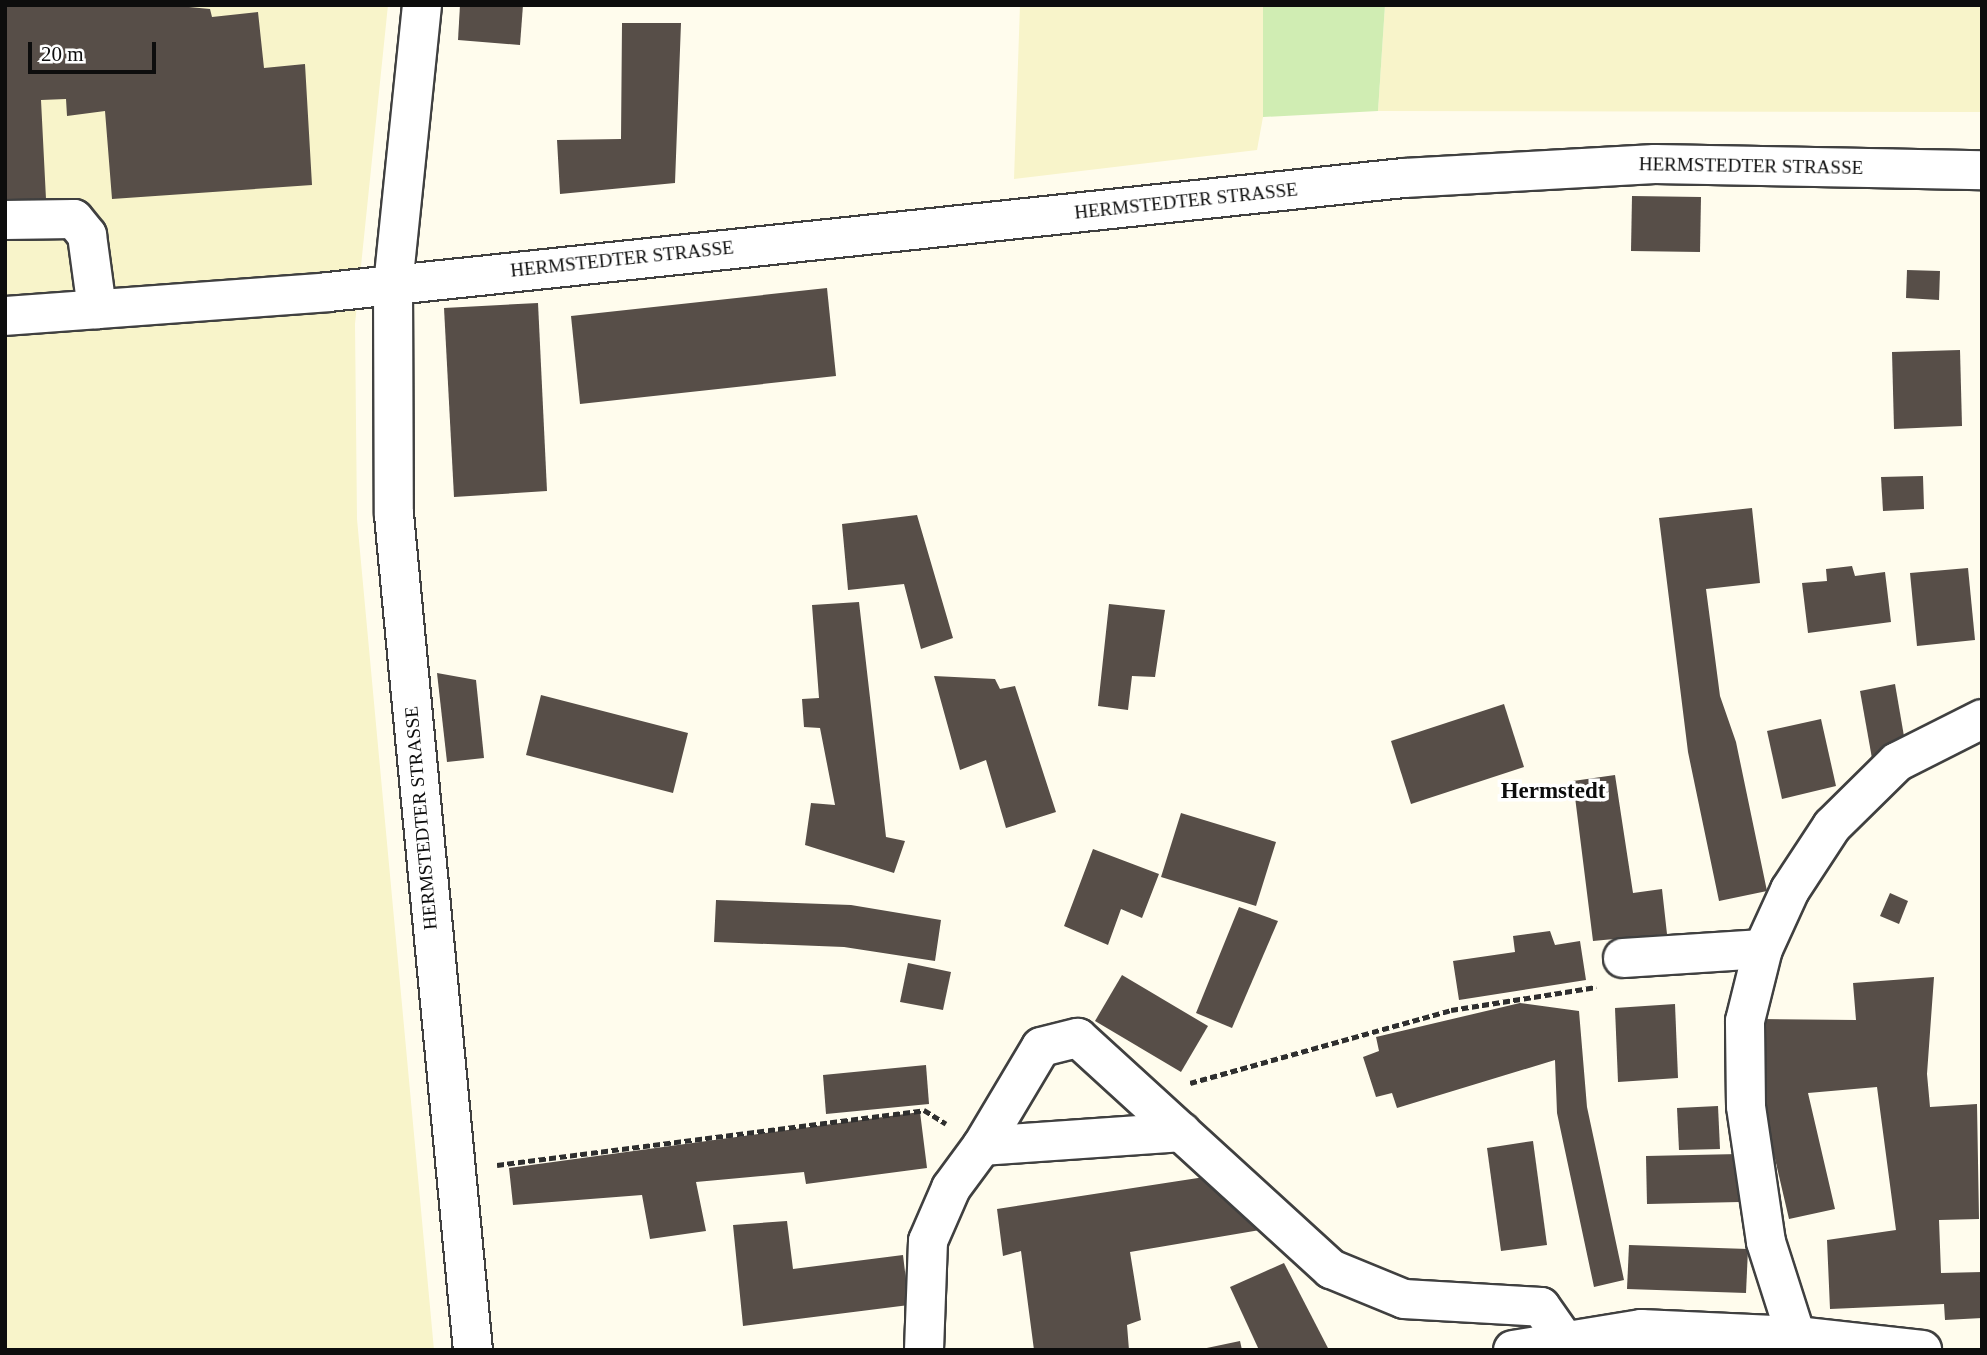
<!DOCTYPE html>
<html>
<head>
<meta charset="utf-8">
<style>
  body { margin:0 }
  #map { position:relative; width:1987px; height:1355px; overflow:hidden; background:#fffced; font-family:"Times New Roman",serif }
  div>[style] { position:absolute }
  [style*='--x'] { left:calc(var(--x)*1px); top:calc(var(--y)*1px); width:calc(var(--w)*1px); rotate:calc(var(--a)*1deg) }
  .farmland>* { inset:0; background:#f8f4ca }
  .green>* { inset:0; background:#d0edb3 }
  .building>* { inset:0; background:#574e48 }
  .path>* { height:4.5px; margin-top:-2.25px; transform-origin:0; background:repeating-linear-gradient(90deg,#2f2f2f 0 7px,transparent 0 10.5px) }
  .roads { filter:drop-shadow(2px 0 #404040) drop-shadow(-2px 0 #404040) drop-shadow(0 2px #404040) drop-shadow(0 -2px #404040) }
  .minor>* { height:38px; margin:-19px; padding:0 19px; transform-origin:19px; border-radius:19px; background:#fff }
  span { translate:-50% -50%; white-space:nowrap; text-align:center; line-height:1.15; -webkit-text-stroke:7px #fff; paint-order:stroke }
  .street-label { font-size:19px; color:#0d0d0d }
  .quarter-label { font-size:23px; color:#0d0d0d; font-weight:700 }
  .frame { position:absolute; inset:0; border:7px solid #0d0d0d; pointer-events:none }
  .scale { position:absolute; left:28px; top:42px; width:128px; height:32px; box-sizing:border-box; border:4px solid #0d0d0d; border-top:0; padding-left:9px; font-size:21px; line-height:24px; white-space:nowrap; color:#0d0d0d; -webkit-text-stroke:5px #fff; paint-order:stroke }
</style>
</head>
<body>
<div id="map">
  <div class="farmland">
    <i style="clip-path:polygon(5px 5px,388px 5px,355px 324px,357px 519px,434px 1350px,5px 1350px)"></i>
    <i style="clip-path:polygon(1020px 5px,1263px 5px,1263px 117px,1257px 150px,1014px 179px)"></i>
    <i style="clip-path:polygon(1385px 5px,1982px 5px,1982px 112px,1378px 111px)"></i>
  </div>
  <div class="green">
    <i style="clip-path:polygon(1263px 5px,1385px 5px,1378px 111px,1263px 117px)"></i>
  </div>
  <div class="building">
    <i style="clip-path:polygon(5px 5px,168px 5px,210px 9px,212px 17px,258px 12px,264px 68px,305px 64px,312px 185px,112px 199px,105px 111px,67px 116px,66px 99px,41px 100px,46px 199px,6px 204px)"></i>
    <i style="clip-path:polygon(460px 5px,523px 5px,520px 45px,458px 40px)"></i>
    <i style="clip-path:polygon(622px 23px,681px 23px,675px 183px,560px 194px,557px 140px,621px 139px)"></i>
    <i style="clip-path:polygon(1632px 196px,1701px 197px,1700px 252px,1631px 251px)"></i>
    <i style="clip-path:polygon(1907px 270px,1940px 271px,1939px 300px,1906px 298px)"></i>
    <i style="clip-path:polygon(827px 288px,836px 376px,580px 404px,571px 316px)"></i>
    <i style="clip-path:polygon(538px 303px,547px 491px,454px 497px,444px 308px)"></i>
    <i style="clip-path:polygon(1960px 350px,1962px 426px,1894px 429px,1892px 352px)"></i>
    <i style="clip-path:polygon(1923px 476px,1924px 509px,1883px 511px,1881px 477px)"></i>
    <i style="clip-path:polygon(1752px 508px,1760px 583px,1706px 589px,1720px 696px,1736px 742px,1767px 891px,1719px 901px,1688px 752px,1659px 518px)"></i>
    <i style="clip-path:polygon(917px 515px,953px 638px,921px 649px,904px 584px,848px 590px,842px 524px)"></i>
    <i style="clip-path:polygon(1852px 566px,1855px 576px,1885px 572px,1891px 622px,1808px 633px,1802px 583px,1827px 581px,1826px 569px)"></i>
    <i style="clip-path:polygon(1968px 568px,1975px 640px,1917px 646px,1910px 573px)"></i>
    <i style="clip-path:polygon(859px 602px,886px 837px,905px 841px,894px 873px,805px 845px,811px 803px,835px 805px,820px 728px,804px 727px,802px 699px,819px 698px,812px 605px)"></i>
    <i style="clip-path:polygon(1109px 604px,1165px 610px,1155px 677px,1132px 676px,1128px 710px,1098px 706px)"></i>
    <i style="clip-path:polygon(437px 673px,476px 680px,484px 758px,447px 762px)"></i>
    <i style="clip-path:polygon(934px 676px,995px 679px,1000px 689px,1015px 686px,1056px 812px,1006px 828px,986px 760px,960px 770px)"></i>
    <i style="clip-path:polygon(1895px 684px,1905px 742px,1873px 764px,1860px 691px)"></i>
    <i style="clip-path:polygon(541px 695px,688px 733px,673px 793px,526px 755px)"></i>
    <i style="clip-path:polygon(1504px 704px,1524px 767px,1411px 804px,1391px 741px)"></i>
    <i style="clip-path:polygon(1821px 719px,1836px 786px,1782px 799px,1767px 731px)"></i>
    <i style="clip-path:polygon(1615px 775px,1633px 893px,1662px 889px,1667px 934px,1593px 941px,1573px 781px)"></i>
    <i style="clip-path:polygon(1181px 813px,1276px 842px,1256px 906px,1161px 877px)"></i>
    <i style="clip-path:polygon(1093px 849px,1159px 874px,1142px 918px,1121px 909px,1108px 945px,1064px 926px)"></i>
    <i style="clip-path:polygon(1890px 893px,1908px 901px,1899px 924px,1880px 916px)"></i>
    <i style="clip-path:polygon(716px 900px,851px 905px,941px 920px,935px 961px,844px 947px,714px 942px)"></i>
    <i style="clip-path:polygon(1239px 907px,1278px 921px,1232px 1028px,1196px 1013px)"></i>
    <i style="clip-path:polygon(1550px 931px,1555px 945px,1580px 941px,1586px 980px,1459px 1000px,1453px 961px,1515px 952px,1513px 936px)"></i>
    <i style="clip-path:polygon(908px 963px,951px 972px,943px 1010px,900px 1002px)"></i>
    <i style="clip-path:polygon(1122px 975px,1208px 1026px,1181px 1072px,1095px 1021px)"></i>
    <i style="clip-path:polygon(1934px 977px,1927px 1074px,1930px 1107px,1977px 1104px,1979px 1219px,1939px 1220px,1941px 1273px,1982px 1272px,1982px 1318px,1945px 1320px,1944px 1304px,1830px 1309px,1827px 1240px,1896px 1230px,1877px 1087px,1808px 1093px,1835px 1209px,1789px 1219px,1762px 1103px,1760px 1019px,1856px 1020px,1853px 983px)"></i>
    <i style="clip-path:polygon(1520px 1003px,1579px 1011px,1587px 1107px,1624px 1280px,1594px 1287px,1557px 1113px,1555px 1060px,1397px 1108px,1392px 1093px,1376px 1097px,1363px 1057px,1379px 1051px,1376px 1037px)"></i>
    <i style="clip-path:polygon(1675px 1004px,1678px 1078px,1618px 1082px,1615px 1008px)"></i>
    <i style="clip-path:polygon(926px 1065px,929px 1104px,826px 1114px,823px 1075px)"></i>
    <i style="clip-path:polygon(1718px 1106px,1720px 1149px,1679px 1150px,1677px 1108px)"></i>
    <i style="clip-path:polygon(920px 1112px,927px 1168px,806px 1184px,804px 1172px,696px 1182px,706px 1231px,650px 1239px,642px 1195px,513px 1205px,509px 1168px)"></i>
    <i style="clip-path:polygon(1533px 1141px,1547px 1245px,1501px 1251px,1487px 1148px)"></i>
    <i style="clip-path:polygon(1739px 1154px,1740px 1202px,1647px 1204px,1646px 1156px)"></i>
    <i style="clip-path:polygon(1211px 1176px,1260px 1230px,1130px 1252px,1141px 1320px,1127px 1325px,1129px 1350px,1034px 1350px,1021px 1251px,1003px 1256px,997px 1209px)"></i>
    <i style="clip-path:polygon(787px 1221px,793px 1269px,903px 1255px,909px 1305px,743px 1326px,733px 1225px)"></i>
    <i style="clip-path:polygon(1629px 1245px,1748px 1249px,1746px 1293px,1627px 1289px)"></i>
    <i style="clip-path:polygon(1284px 1263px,1329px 1350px,1259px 1350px,1230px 1287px)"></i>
    <i style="clip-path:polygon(1240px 1341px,1242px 1350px,1203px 1350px,1202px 1349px)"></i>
  </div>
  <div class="path">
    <i style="--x:1190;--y:1083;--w:271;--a:-15.6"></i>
    <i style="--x:1451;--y:1010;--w:147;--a:-9"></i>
    <i style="--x:497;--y:1165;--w:431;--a:-7.3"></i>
    <i style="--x:924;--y:1110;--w:26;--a:32"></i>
  </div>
  <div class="roads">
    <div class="minor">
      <i style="--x:422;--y:5;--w:281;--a:95.9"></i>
      <i style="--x:393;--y:284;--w:231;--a:89.8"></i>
      <i style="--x:394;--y:515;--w:839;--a:84.6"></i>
      <i style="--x:5;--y:220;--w:69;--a:-0.8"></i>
      <i style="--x:74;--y:219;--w:21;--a:51"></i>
      <i style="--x:87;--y:235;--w:75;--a:82.3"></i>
      <i style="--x:5;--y:316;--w:324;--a:-4.2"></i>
      <i style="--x:328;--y:292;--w:1082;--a:-6.05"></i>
      <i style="--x:1404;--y:178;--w:251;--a:-3.2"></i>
      <i style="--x:1655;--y:164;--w:327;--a:1.1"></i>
      <i style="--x:1623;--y:958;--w:140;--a:-3.7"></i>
      <i style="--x:982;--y:1146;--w:200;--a:-4"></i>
      <i style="--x:1796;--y:1336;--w:99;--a:-107.7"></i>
      <i style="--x:1766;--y:1242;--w:137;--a:-98.4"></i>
      <i style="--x:1746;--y:1106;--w:85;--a:-90.7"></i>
      <i style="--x:1745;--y:1021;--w:74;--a:-76"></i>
      <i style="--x:1763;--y:949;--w:65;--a:-65.4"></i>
      <i style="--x:1790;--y:890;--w:77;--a:-56.7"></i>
      <i style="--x:1832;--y:826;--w:91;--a:-44.6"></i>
      <i style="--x:1897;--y:762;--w:95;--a:-26.8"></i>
      <i style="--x:924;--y:1350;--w:109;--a:-87.9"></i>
      <i style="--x:928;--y:1241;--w:58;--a:-66.5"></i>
      <i style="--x:951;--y:1188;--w:52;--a:-53.6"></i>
      <i style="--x:982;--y:1146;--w:115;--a:-59.2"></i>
      <i style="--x:1041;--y:1047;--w:38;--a:-14"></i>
      <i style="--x:1078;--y:1038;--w:343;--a:42.4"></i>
      <i style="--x:1331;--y:1269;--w:79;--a:22.3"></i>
      <i style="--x:1404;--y:1299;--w:137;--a:3.3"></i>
      <i style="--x:1541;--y:1307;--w:52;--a:55.1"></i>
      <i style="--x:1513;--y:1350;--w:130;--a:-9.3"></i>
      <i style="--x:1641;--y:1329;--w:155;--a:2.6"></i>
      <i style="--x:1796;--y:1336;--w:127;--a:6.3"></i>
    </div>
  </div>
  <div class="street-label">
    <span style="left:1751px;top:166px;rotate:1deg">HERMSTEDTER STRASSE</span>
    <span style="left:1186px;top:201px;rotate:-6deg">HERMSTEDTER STRASSE</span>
    <span style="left:622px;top:259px;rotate:-6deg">HERMSTEDTER STRASSE</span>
    <span style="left:421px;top:818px;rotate:-95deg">HERMSTEDTER STRASSE</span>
  </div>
  <div class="quarter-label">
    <span style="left:1553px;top:791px">Hermstedt</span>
  </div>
  <div class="frame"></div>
  <div class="scale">20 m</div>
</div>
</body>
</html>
